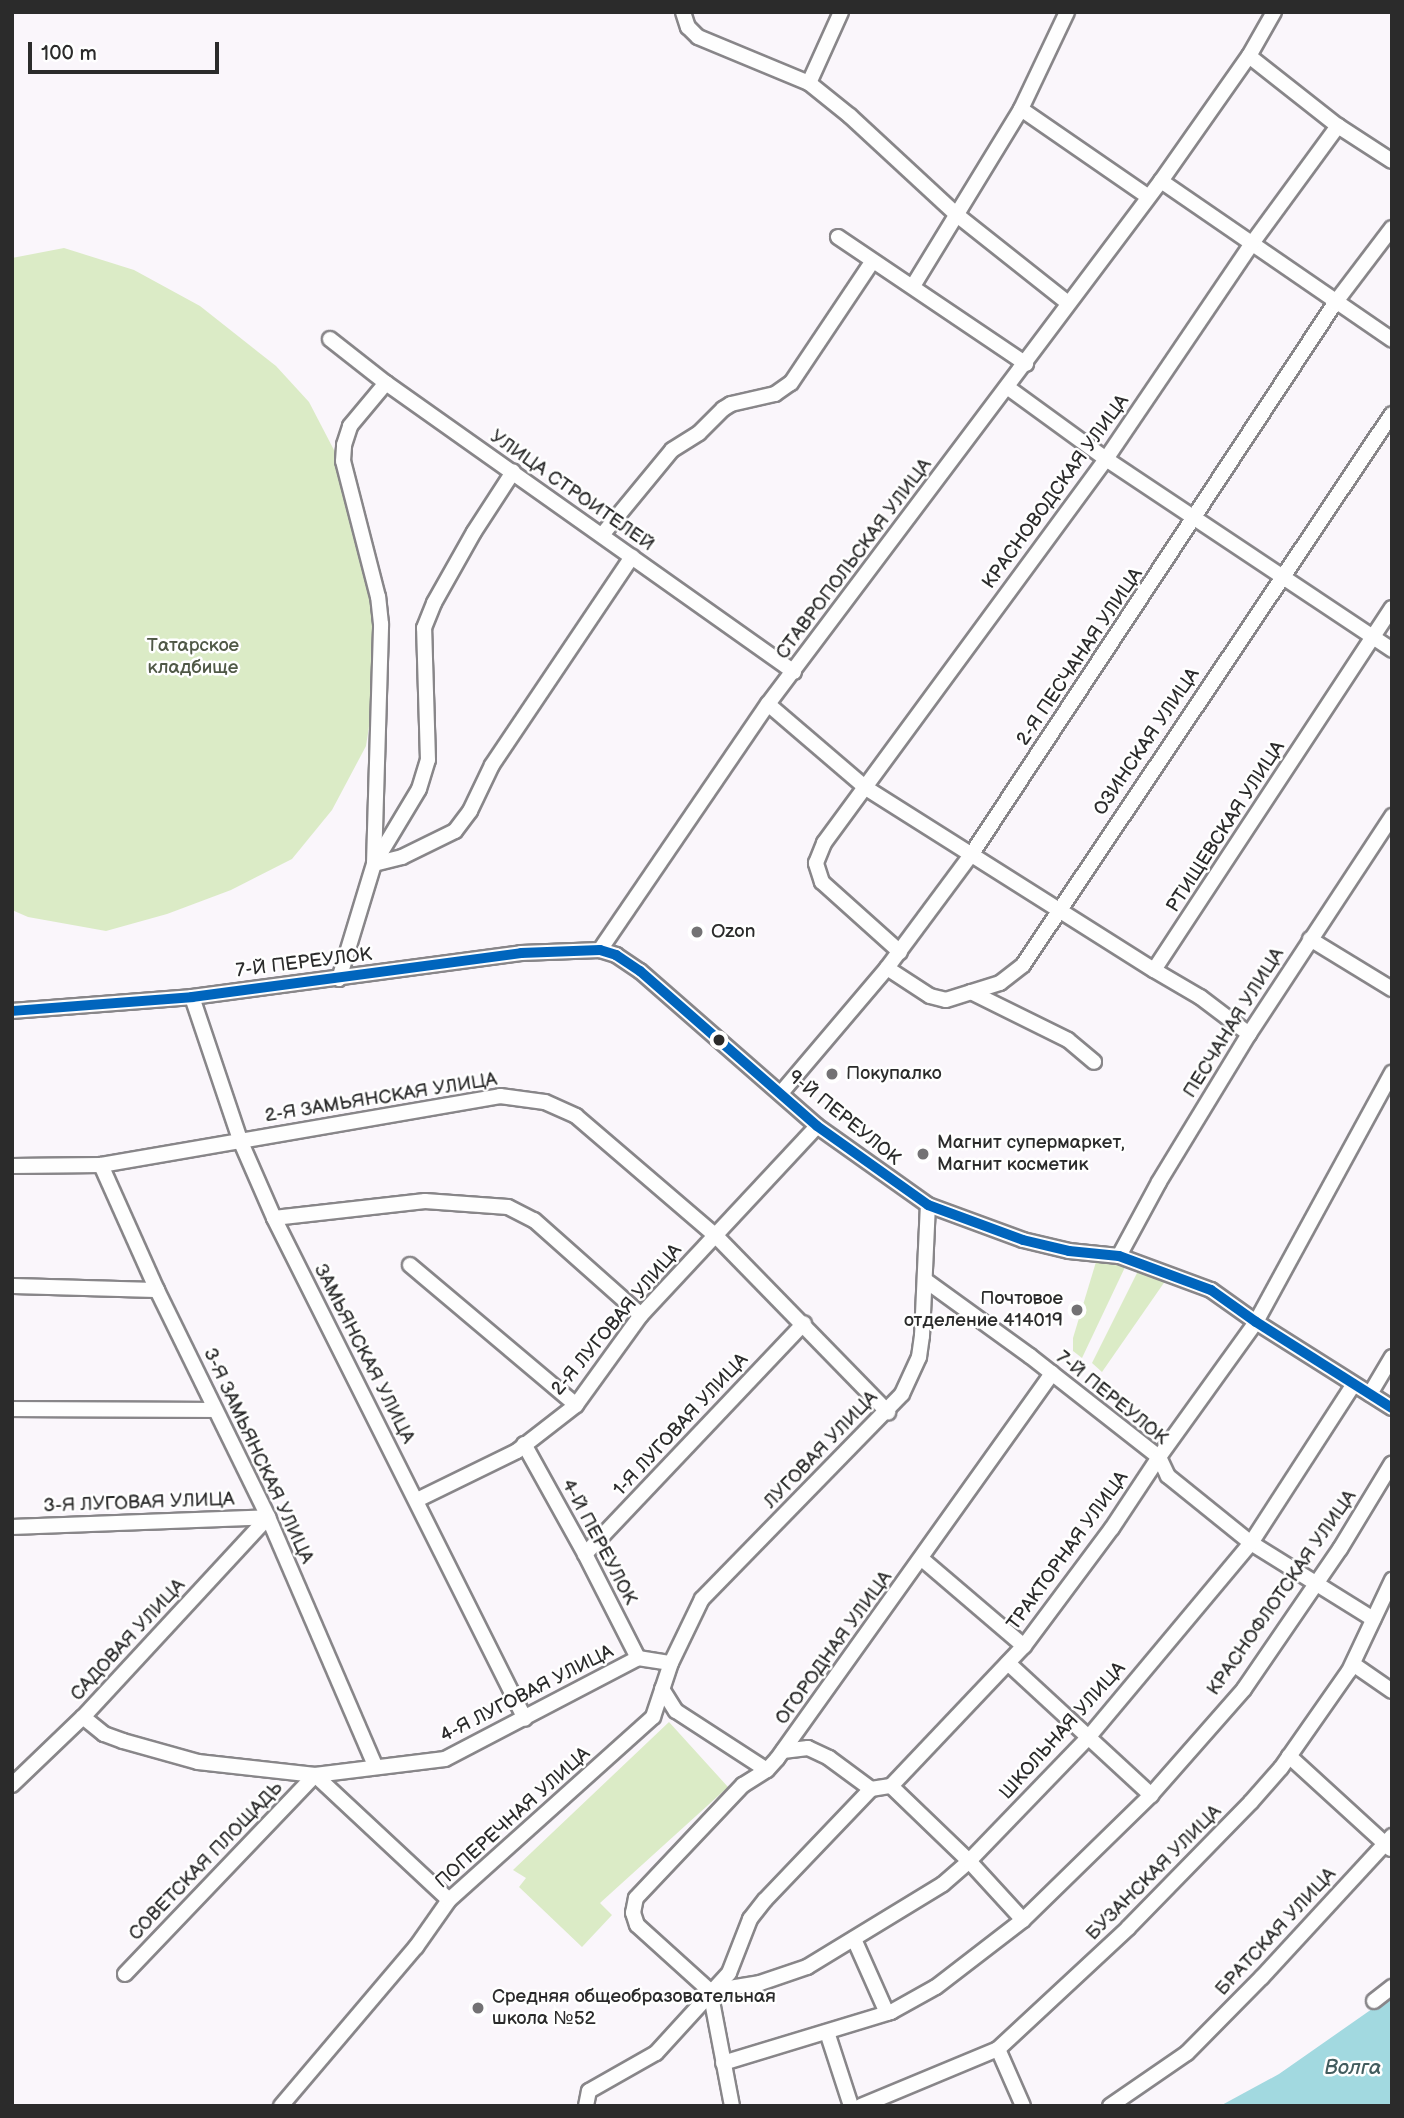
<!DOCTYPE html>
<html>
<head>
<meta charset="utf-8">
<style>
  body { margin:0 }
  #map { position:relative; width:1404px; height:2118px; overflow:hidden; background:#faf6fb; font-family:"Balsamiq Sans",sans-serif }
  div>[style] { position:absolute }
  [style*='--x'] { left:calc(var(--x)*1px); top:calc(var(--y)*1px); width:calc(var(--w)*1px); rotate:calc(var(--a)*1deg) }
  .green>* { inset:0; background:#dbebc6 }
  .water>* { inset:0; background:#a2d9e0 }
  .roads { filter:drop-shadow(2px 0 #888689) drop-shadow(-2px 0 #888689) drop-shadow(0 2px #888689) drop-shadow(0 -2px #888689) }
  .minor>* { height:14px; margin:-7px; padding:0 7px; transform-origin:7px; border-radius:7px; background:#fefefe }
  .bus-1>* { height:10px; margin:-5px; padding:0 5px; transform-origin:5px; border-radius:5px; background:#0065bd }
  .dots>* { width:19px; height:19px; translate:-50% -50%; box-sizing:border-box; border:4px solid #fff; border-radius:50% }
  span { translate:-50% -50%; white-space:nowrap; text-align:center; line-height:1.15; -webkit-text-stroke:5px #fff; paint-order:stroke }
  .street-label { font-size:19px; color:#2b2b2b }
  .park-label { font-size:19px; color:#505947 }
  .poi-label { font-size:19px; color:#2b2b2b }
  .left { translate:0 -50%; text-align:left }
  .right { translate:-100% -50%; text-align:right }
  .water-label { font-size:21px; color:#435c5e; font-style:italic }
  .frame { position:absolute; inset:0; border:14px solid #2b2b2b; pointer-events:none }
  .scale { position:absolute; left:28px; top:42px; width:191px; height:32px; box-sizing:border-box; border:4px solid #2b2b2b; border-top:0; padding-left:9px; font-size:21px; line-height:24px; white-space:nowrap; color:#2b2b2b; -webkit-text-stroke:5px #fff; paint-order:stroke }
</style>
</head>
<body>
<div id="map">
  <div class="green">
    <i style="clip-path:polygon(64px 248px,134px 270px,200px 306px,276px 366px,309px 402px,335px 452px,357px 532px,374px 617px,375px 688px,366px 746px,332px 810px,292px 859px,231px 890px,167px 914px,106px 931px,28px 917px,12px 910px,12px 258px)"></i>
    <i style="clip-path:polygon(1099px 1252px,1127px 1263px,1082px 1358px,1073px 1351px,1073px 1338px)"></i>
    <i style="clip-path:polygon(1139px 1269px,1168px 1277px,1102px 1372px,1092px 1363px)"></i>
    <i style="clip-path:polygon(669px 1722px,728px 1787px,600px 1903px,612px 1915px,582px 1947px,519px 1887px,526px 1878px,513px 1870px)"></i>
  </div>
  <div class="water">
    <i style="clip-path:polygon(1392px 1995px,1392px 2106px,1220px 2106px,1279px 2074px)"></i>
  </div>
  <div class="roads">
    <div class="minor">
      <i style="--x:683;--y:12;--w:16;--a:72"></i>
      <i style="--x:688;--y:27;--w:14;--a:45"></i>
      <i style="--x:698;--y:37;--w:120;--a:22.5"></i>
      <i style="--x:809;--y:83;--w:53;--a:38.8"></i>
      <i style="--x:850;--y:116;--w:146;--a:42.8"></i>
      <i style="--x:957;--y:215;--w:142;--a:38.4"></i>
      <i style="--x:1249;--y:56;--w:113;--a:38.2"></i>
      <i style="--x:1338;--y:126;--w:64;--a:32.9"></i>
      <i style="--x:809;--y:83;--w:78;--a:-65.7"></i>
      <i style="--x:1021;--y:109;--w:153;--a:34.6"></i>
      <i style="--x:1161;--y:181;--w:280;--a:34.5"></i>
      <i style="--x:838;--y:237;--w:227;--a:34"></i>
      <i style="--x:913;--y:286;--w:207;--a:-58.6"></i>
      <i style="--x:1021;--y:109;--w:107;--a:-64.6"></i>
      <i style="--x:330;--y:339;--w:71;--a:38.2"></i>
      <i style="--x:386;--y:383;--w:500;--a:35.3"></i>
      <i style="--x:1007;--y:387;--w:122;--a:36"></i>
      <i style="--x:1106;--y:459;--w:344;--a:33.7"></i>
      <i style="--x:602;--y:535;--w:110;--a:-50.5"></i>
      <i style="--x:672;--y:450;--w:32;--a:-32"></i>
      <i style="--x:699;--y:433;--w:34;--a:-45"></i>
      <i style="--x:723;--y:409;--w:9;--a:-32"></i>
      <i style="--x:731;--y:404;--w:45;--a:-12.8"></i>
      <i style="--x:775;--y:394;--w:19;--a:-35"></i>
      <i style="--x:791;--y:383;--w:146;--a:-56.2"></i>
      <i style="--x:768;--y:704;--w:129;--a:40.6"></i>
      <i style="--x:866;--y:788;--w:341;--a:32.3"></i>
      <i style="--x:374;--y:864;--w:87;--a:-59"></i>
      <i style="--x:419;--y:789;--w:30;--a:-73"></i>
      <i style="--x:428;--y:760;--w:132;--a:-91.7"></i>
      <i style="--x:424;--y:628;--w:27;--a:-68"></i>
      <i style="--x:434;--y:603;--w:81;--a:-60.6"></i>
      <i style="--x:474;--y:532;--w:72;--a:-57"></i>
      <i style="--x:374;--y:864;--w:29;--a:-14"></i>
      <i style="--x:402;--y:857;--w:59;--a:-26.1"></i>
      <i style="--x:455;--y:831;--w:25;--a:-53"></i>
      <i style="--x:470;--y:811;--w:51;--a:-64.4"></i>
      <i style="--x:492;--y:765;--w:251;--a:-56.1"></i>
      <i style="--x:1310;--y:939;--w:96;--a:31.4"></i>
      <i style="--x:600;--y:950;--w:298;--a:-55.7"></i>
      <i style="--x:768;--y:704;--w:654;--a:-53.08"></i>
      <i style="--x:1161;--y:181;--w:153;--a:-54.9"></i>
      <i style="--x:1249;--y:56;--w:51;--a:-60.4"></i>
      <i style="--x:900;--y:952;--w:105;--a:-138.1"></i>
      <i style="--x:822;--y:882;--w:20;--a:-108"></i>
      <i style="--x:816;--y:863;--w:22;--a:-68"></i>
      <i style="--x:824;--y:843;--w:476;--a:-53.7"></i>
      <i style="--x:1106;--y:459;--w:262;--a:-55.9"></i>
      <i style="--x:1253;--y:242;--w:144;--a:-53.8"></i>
      <i style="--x:887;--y:968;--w:51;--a:33.1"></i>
      <i style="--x:930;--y:996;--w:16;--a:14"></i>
      <i style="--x:946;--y:1000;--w:57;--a:-17.5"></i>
      <i style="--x:1000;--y:983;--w:29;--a:-38"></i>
      <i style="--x:1023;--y:965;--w:663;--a:-56.19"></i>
      <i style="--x:339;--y:979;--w:120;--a:-73.1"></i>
      <i style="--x:374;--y:864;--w:240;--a:-88.3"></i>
      <i style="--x:381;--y:624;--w:27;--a:-96"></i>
      <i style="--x:378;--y:597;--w:140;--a:-104.4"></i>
      <i style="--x:343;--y:461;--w:16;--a:-86"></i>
      <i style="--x:344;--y:445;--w:20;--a:-72"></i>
      <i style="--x:350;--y:426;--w:56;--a:-50.1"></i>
      <i style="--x:971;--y:992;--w:108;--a:26.3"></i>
      <i style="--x:1068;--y:1040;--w:34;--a:40"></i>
      <i style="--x:192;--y:997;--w:151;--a:71.4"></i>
      <i style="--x:240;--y:1140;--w:85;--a:66.4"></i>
      <i style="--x:274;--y:1218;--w:560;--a:63.39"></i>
      <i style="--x:12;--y:1011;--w:181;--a:-4.4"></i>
      <i style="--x:192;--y:997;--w:332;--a:-7.6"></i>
      <i style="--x:521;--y:953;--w:79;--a:-2.2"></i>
      <i style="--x:600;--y:950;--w:17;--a:17"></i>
      <i style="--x:616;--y:955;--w:29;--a:34"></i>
      <i style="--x:640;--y:971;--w:235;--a:41.2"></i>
      <i style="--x:817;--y:1126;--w:136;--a:35.4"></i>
      <i style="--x:928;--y:1205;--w:101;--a:20.2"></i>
      <i style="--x:1023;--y:1240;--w:47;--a:13.4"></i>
      <i style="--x:1069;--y:1251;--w:50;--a:5.7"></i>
      <i style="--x:1119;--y:1256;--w:98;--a:20.3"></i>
      <i style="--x:1211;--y:1290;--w:55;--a:35.4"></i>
      <i style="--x:1256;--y:1322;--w:161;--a:32.3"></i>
      <i style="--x:1249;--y:1034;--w:61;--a:-142.9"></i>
      <i style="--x:1200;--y:997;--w:53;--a:-149.6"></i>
      <i style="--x:1154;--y:970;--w:433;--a:-56.7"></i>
      <i style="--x:781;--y:1093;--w:164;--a:-49.7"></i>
      <i style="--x:887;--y:968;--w:141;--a:-53.4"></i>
      <i style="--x:971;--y:855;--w:661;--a:-56.6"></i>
      <i style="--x:1335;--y:303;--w:94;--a:-52.8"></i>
      <i style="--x:101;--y:1165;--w:137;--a:65.9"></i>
      <i style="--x:157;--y:1290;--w:253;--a:63.9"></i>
      <i style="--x:268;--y:1517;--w:271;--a:66.7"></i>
      <i style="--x:12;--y:1166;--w:89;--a:-0.6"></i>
      <i style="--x:101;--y:1165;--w:405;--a:-9.8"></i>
      <i style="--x:500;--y:1096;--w:45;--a:7.6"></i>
      <i style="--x:545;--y:1102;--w:34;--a:24"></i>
      <i style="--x:576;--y:1116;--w:183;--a:40.6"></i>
      <i style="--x:715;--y:1235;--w:248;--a:45.7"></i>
      <i style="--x:274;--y:1218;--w:152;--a:-6.4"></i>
      <i style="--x:425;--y:1201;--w:83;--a:4.1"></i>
      <i style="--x:508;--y:1207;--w:29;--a:27"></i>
      <i style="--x:534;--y:1220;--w:143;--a:41.6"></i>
      <i style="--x:1119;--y:1256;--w:84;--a:-61.6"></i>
      <i style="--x:1159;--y:1182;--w:173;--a:-58.7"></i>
      <i style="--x:1249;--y:1034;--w:261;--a:-56.7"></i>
      <i style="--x:410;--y:1265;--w:217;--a:40.1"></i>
      <i style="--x:925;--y:1280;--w:130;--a:35.9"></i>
      <i style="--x:1030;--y:1356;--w:164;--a:38.1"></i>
      <i style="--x:1159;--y:1457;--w:21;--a:65"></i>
      <i style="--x:1168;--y:1476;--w:107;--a:38.9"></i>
      <i style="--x:1251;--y:1543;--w:144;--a:31.9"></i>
      <i style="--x:12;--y:1286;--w:145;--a:1.6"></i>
      <i style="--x:1370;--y:1394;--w:43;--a:-59.3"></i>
      <i style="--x:12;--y:1409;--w:203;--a:0.3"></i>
      <i style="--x:524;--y:1444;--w:126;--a:61"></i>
      <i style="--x:585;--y:1554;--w:117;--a:63"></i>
      <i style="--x:417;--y:1500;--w:111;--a:-26.1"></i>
      <i style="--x:517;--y:1451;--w:75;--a:-37.9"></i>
      <i style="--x:576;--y:1405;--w:111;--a:-54.2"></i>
      <i style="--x:641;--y:1315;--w:258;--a:-47"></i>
      <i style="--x:12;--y:1527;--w:256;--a:-2.2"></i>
      <i style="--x:585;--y:1554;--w:318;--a:-46.5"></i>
      <i style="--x:922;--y:1559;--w:134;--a:40.5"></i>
      <i style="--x:1008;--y:1663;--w:195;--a:42.7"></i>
      <i style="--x:1353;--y:1664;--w:47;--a:34.7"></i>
      <i style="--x:662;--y:1689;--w:26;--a:58"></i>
      <i style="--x:676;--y:1711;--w:108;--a:33"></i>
      <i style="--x:83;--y:1717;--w:27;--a:39"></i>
      <i style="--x:104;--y:1734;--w:20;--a:20"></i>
      <i style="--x:123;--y:1741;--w:78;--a:15.6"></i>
      <i style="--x:198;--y:1762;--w:118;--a:6.3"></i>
      <i style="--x:315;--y:1775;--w:183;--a:43"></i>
      <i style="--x:783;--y:1751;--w:25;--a:-7"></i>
      <i style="--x:808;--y:1748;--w:23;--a:25"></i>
      <i style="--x:829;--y:1758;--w:52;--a:36.4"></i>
      <i style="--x:1289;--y:1756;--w:138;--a:42.4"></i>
      <i style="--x:12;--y:1785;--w:98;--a:-43.8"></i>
      <i style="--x:83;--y:1717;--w:272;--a:-47.2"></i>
      <i style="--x:891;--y:1786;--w:108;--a:43.9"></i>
      <i style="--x:969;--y:1861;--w:80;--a:47.5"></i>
      <i style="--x:854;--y:1939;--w:81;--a:66"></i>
      <i style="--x:125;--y:1974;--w:275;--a:-46.3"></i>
      <i style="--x:315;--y:1775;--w:131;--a:-7"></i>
      <i style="--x:445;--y:1759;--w:218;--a:-27.6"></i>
      <i style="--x:638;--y:1658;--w:33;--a:9"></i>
      <i style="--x:711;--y:1991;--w:50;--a:-9.3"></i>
      <i style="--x:760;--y:1983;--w:50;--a:-18.8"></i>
      <i style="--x:807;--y:1967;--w:159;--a:-31.4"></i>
      <i style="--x:943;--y:1884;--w:35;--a:-41"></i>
      <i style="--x:969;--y:1861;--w:170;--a:-46"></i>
      <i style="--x:1087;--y:1739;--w:256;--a:-50.1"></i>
      <i style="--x:1251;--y:1543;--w:189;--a:-57.1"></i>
      <i style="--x:1374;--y:2001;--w:23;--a:-38"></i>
      <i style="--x:827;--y:2032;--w:78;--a:72"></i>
      <i style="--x:998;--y:2049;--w:62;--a:66.3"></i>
      <i style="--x:723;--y:2063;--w:176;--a:-16.9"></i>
      <i style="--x:891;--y:2012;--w:51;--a:-29.1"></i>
      <i style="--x:936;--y:1987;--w:110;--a:-37.6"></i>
      <i style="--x:1023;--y:1920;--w:179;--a:-44.3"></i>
      <i style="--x:1151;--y:1795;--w:141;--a:-48.7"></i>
      <i style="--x:1244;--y:1689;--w:170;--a:-55.6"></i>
      <i style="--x:1340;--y:1549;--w:100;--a:-58.8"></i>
      <i style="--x:281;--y:2106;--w:209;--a:-49.7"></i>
      <i style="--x:416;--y:1947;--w:57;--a:-54.9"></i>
      <i style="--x:449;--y:1900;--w:274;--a:-41.9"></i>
      <i style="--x:653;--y:1717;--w:57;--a:-71.6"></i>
      <i style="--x:671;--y:1663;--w:71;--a:-64.2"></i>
      <i style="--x:702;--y:1599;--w:286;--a:-45.7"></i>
      <i style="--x:902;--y:1394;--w:41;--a:-65.3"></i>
      <i style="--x:919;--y:1357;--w:21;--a:-82"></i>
      <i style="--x:922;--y:1336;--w:131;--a:-87.4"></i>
      <i style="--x:586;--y:2106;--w:15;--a:-79"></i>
      <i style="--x:589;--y:2091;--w:77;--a:-29.6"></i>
      <i style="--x:656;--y:2053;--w:108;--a:-47.6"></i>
      <i style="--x:729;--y:1973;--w:58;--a:-68.7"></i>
      <i style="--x:750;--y:1919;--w:24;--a:-52"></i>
      <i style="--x:765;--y:1900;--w:153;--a:-46.3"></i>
      <i style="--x:871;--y:1789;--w:20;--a:-9"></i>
      <i style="--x:891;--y:1786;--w:193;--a:-46.5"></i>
      <i style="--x:1024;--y:1646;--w:147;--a:-53.3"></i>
      <i style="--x:1112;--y:1528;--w:85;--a:-56.5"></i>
      <i style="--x:1159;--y:1457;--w:166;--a:-54.3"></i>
      <i style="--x:1256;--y:1322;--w:284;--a:-61.4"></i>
      <i style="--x:732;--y:2106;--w:117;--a:-100.8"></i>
      <i style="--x:710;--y:1991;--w:98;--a:-137.9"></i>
      <i style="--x:637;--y:1925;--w:13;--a:-108"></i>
      <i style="--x:633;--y:1913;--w:15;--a:-79"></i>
      <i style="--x:636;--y:1898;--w:156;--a:-46.6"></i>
      <i style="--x:743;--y:1785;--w:28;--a:-32"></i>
      <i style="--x:767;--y:1770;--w:15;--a:-48"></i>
      <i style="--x:777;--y:1759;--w:474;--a:-54.5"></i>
      <i style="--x:861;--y:2106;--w:148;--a:-22.6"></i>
      <i style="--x:998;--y:2049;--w:178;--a:-42.9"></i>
      <i style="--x:1128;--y:1928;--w:176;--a:-45.7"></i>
      <i style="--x:1251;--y:1802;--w:45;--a:-48.6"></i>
      <i style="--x:1281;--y:1768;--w:118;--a:-55"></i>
      <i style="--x:1349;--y:1671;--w:101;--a:-64.7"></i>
      <i style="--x:1110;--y:2106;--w:93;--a:-34.5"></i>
      <i style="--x:1187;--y:2053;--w:107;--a:-45.4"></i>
      <i style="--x:1262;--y:1977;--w:192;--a:-47.3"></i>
    </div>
  </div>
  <div class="bus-1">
    <i style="--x:12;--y:1011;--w:181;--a:-4.4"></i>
    <i style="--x:192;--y:997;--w:332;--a:-7.6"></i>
    <i style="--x:521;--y:953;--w:79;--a:-2.2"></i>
    <i style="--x:600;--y:950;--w:17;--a:17"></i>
    <i style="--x:616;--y:955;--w:29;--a:34"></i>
    <i style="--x:640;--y:971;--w:235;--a:41.2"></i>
    <i style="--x:817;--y:1126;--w:136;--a:35.4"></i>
    <i style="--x:928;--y:1205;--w:101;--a:20.2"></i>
    <i style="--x:1023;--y:1240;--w:47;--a:13.4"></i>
    <i style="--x:1069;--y:1251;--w:50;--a:5.7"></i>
    <i style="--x:1119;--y:1256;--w:98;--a:20.3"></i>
    <i style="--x:1211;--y:1290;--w:55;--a:35.4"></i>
    <i style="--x:1256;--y:1322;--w:161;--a:32.3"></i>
  </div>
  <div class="dots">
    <i style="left:697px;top:932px;background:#737274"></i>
    <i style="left:719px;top:1040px;background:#2b2b2b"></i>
    <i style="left:832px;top:1074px;background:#737274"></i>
    <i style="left:923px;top:1154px;background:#737274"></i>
    <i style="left:1077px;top:1310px;background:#737274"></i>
    <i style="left:478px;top:2008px;background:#737274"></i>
  </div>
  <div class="street-label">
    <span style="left:572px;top:491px;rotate:35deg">УЛИЦА СТРОИТЕЛЕЙ</span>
    <span style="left:1056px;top:492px;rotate:-54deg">КРАСНОВОДСКАЯ УЛИЦА</span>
    <span style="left:854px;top:559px;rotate:-53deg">СТАВРОПОЛЬСКАЯ УЛИЦА</span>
    <span style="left:1080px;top:657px;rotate:-56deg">2-Я ПЕСЧАНАЯ УЛИЦА</span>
    <span style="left:1147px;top:742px;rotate:-56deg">ОЗИНСКАЯ УЛИЦА</span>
    <span style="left:1226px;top:827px;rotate:-57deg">РТИЩЕВСКАЯ УЛИЦА</span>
    <span style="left:304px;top:963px;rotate:-7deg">7-Й ПЕРЕУЛОК</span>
    <span style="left:1234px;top:1023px;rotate:-58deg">ПЕСЧАНАЯ УЛИЦА</span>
    <span style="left:381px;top:1098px;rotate:-9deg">2-Я ЗАМЬЯНСКАЯ УЛИЦА</span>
    <span style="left:844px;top:1118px;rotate:39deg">9-Й ПЕРЕУЛОК</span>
    <span style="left:617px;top:1320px;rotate:-50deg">2-Я ЛУГОВАЯ УЛИЦА</span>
    <span style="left:364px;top:1354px;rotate:63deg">ЗАМЬЯНСКАЯ УЛИЦА</span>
    <span style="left:1112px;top:1398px;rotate:39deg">7-Й ПЕРЕУЛОК</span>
    <span style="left:681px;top:1425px;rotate:-47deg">1-Я ЛУГОВАЯ УЛИЦА</span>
    <span style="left:821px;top:1450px;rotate:-46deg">ЛУГОВАЯ УЛИЦА</span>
    <span style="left:258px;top:1456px;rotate:65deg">3-Я ЗАМЬЯНСКАЯ УЛИЦА</span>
    <span style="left:139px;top:1503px;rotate:-2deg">3-Я ЛУГОВАЯ УЛИЦА</span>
    <span style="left:599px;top:1542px;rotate:62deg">4-Й ПЕРЕУЛОК</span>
    <span style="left:1068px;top:1551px;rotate:-54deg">ТРАКТОРНАЯ УЛИЦА</span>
    <span style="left:1282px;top:1593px;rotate:-55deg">КРАСНОФЛОТСКАЯ УЛИЦА</span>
    <span style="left:128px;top:1640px;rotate:-47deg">САДОВАЯ УЛИЦА</span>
    <span style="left:834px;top:1648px;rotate:-54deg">ОГОРОДНАЯ УЛИЦА</span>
    <span style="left:527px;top:1694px;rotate:-27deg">4-Я ЛУГОВАЯ УЛИЦА</span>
    <span style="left:1063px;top:1731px;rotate:-48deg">ШКОЛЬНАЯ УЛИЦА</span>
    <span style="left:513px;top:1818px;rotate:-42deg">ПОПЕРЕЧНАЯ УЛИЦА</span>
    <span style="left:206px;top:1861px;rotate:-46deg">СОВЕТСКАЯ ПЛОЩАДЬ</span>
    <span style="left:1154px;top:1873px;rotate:-45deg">БУЗАНСКАЯ УЛИЦА</span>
    <span style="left:1276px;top:1932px;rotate:-47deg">БРАТСКАЯ УЛИЦА</span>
  </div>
  <div class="park-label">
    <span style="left:193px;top:657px">Татарское<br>кладбище</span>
  </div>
  <div class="poi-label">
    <span class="left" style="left:711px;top:932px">Ozon</span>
    <span class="left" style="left:846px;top:1074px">Покупалко</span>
    <span class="left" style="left:937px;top:1154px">Магнит супермаркет,<br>Магнит косметик</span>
    <span class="right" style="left:1063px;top:1310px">Почтовое<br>отделение 414019</span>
    <span class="left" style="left:492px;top:2008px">Средняя общеобразовательная<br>школа №52</span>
  </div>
  <div class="water-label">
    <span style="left:1353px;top:2068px">Волга</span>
  </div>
  <div class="frame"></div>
  <div class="scale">100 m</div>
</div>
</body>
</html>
